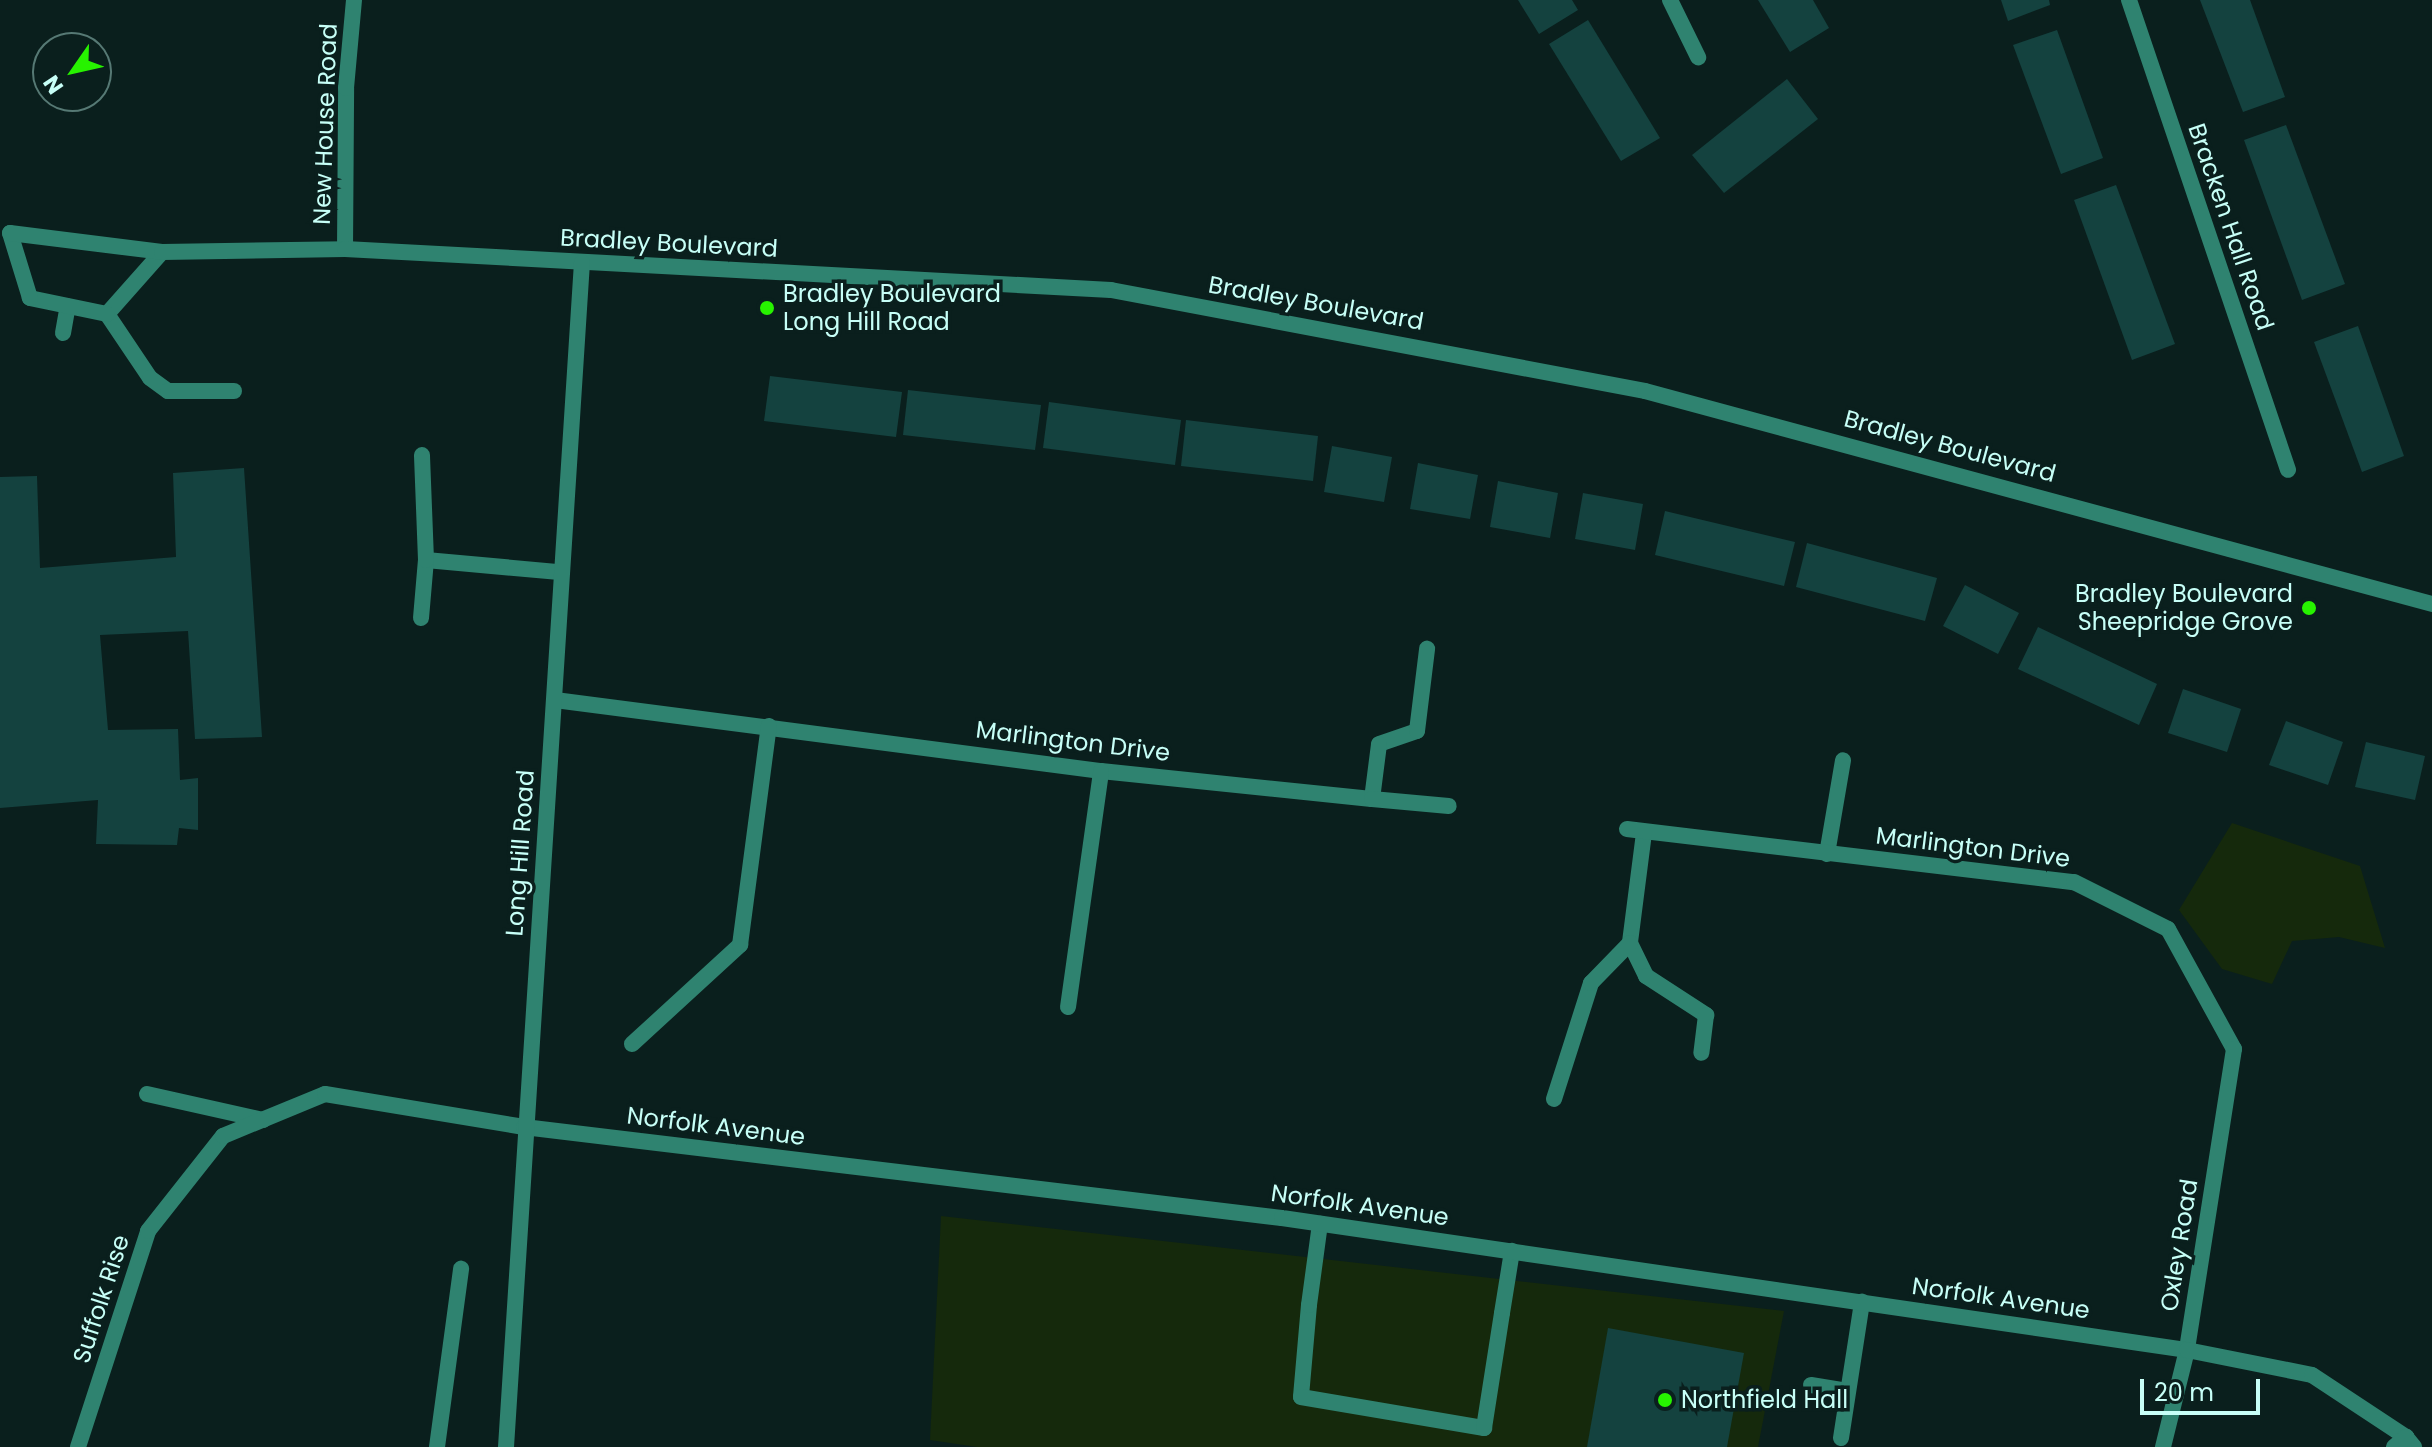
<!DOCTYPE html>
<html>
<head>
<meta charset="utf-8">
<style>
  body { margin:0 }
  #map { position:relative; width:2432px; height:1447px; overflow:hidden; background:#0a1f1d; font-family:Poppins,sans-serif }
  div>[style] { position:absolute }
  [style*='--x'] { left:calc(var(--x)*1px); top:calc(var(--y)*1px); width:calc(var(--w)*1px); rotate:calc(var(--a)*1deg) }
  .green>* { inset:0; background:#15290c }
  .building>* { inset:0; background:#14423f }
  .lane>* { height:16px; margin:-8px; padding:0 8px; transform-origin:8px; border-radius:8px; background:#2f8370 }
  .street>* { height:16px; margin:-8px; padding:0 8px; transform-origin:8px; border-radius:8px; background:#2f8370 }
  .dots>* { width:22px; height:22px; translate:-50% -50%; box-sizing:border-box; border:4px solid #0a1f1d; border-radius:50% }
  span { translate:-50% -50%; white-space:nowrap; text-align:center; line-height:1.15; -webkit-text-stroke:7px #0a1f1d; paint-order:stroke }
  .street-label { font-size:24px; color:#c7fff7 }
  .poi-label { font-size:24px; color:#c7fff7 }
  .left { translate:0 -50%; text-align:left }
  .right { translate:-100% -50%; text-align:right }
  .north { position:absolute; left:32px; top:32px; width:80px; height:80px; box-sizing:border-box; background:#0a1f1d; border:2px solid #567974; border-radius:50%; rotate:236deg; font-size:22px; font-weight:700; line-height:32px; text-align:center; color:#c7fff7 }
  .north::after { content:''; display:block; margin:auto; width:28px; height:36px; background:#27f200; clip-path:polygon(50% 0,100% 100%,50% 72%,0 100%) }
  .scale { position:absolute; left:2140px; top:1379px; width:120px; height:36px; box-sizing:border-box; border:4px solid #c7fff7; border-top:0; padding-left:10px; font-size:24px; line-height:28px; white-space:nowrap; color:#c7fff7; -webkit-text-stroke:6px #0a1f1d; paint-order:stroke }
</style>
</head>
<body>
<div id="map">
  <div class="green">
    <i style="clip-path:polygon(2232px 823px,2360px 866px,2385px 948px,2339px 937px,2292px 941px,2272px 984px,2222px 969px,2179px 910px)"></i>
    <i style="clip-path:polygon(941px 1216px,1784px 1311px,1758px 1447px,977px 1447px,930px 1440px)"></i>
  </div>
  <div class="building">
    <i style="clip-path:polygon(1518px 0,1572px 0,1578px 10px,1539px 34px)"></i>
    <i style="clip-path:polygon(1758px 0,1813px 0,1829px 28px,1790px 52px)"></i>
    <i style="clip-path:polygon(2001px 0,2049px 0,2050px 5px,2008px 21px)"></i>
    <i style="clip-path:polygon(2200px 0,2250px 0,2285px 97px,2243px 112px)"></i>
    <i style="clip-path:polygon(1588px 20px,1660px 138px,1621px 161px,1549px 44px)"></i>
    <i style="clip-path:polygon(2057px 30px,2103px 158px,2061px 174px,2013px 45px)"></i>
    <i style="clip-path:polygon(1787px 79px,1818px 119px,1724px 193px,1692px 155px)"></i>
    <i style="clip-path:polygon(2286px 125px,2345px 284px,2302px 300px,2244px 140px)"></i>
    <i style="clip-path:polygon(2116px 185px,2175px 344px,2132px 360px,2074px 200px)"></i>
    <i style="clip-path:polygon(2358px 326px,2404px 456px,2362px 472px,2314px 342px)"></i>
    <i style="clip-path:polygon(770px 376px,902px 392px,896px 437px,764px 421px)"></i>
    <i style="clip-path:polygon(908px 390px,1041px 405px,1035px 450px,903px 435px)"></i>
    <i style="clip-path:polygon(1049px 402px,1181px 420px,1175px 465px,1043px 448px)"></i>
    <i style="clip-path:polygon(1186px 420px,1318px 436px,1313px 481px,1181px 466px)"></i>
    <i style="clip-path:polygon(1332px 446px,1392px 457px,1384px 502px,1324px 492px)"></i>
    <i style="clip-path:polygon(1418px 463px,1478px 475px,1470px 519px,1410px 509px)"></i>
    <i style="clip-path:polygon(244px 468px,262px 737px,195px 739px,188px 631px,100px 635px,108px 730px,178px 729px,180px 780px,198px 778px,198px 830px,179px 828px,177px 845px,96px 844px,98px 800px,0 808px,0 477px,37px 476px,40px 568px,176px 557px,173px 473px)"></i>
    <i style="clip-path:polygon(1498px 481px,1558px 493px,1550px 538px,1490px 527px)"></i>
    <i style="clip-path:polygon(1583px 493px,1643px 504px,1635px 550px,1575px 539px)"></i>
    <i style="clip-path:polygon(1665px 511px,1795px 542px,1784px 586px,1655px 555px)"></i>
    <i style="clip-path:polygon(1807px 543px,1937px 578px,1925px 621px,1796px 587px)"></i>
    <i style="clip-path:polygon(1965px 585px,2019px 613px,1998px 654px,1943px 626px)"></i>
    <i style="clip-path:polygon(2038px 627px,2157px 684px,2139px 725px,2018px 669px)"></i>
    <i style="clip-path:polygon(2183px 689px,2241px 709px,2227px 752px,2168px 733px)"></i>
    <i style="clip-path:polygon(2286px 721px,2343px 742px,2328px 785px,2269px 765px)"></i>
    <i style="clip-path:polygon(2366px 742px,2425px 756px,2415px 800px,2355px 787px)"></i>
    <i style="clip-path:polygon(1608px 1328px,1744px 1353px,1727px 1447px,1587px 1447px)"></i>
  </div>
  <div class="lane">
    <i style="--x:107;--y:314;--w:77;--a:56.1"></i>
    <i style="--x:150;--y:378;--w:22;--a:36"></i>
    <i style="--x:168;--y:391;--w:66;--a:0"></i>
    <i style="--x:63;--y:333;--w:27;--a:-80"></i>
    <i style="--x:1379;--y:744;--w:40;--a:-18.9"></i>
    <i style="--x:1417;--y:731;--w:83;--a:-83"></i>
    <i style="--x:1644;--y:833;--w:111;--a:97.3"></i>
    <i style="--x:1630;--y:943;--w:37;--a:64"></i>
    <i style="--x:1646;--y:976;--w:72;--a:33"></i>
    <i style="--x:1706;--y:1015;--w:38;--a:97"></i>
    <i style="--x:1827;--y:854;--w:95;--a:-80.3"></i>
    <i style="--x:632;--y:1044;--w:147;--a:-42.5"></i>
    <i style="--x:1554;--y:1099;--w:122;--a:-72.3"></i>
    <i style="--x:1591;--y:983;--w:56;--a:-45.7"></i>
    <i style="--x:1309;--y:1305;--w:92;--a:95"></i>
    <i style="--x:1301;--y:1397;--w:186;--a:9.6"></i>
    <i style="--x:1484;--y:1428;--w:116;--a:-81.1"></i>
    <i style="--x:437;--y:1447;--w:180;--a:-82.3"></i>
  </div>
  <div class="street">
    <i style="--x:1670;--y:0;--w:64;--a:63.8"></i>
    <i style="--x:2129;--y:0;--w:496;--a:71.3"></i>
    <i style="--x:345;--y:249;--w:161;--a:-89.6"></i>
    <i style="--x:346;--y:88;--w:88;--a:-84.8"></i>
    <i style="--x:162;--y:252;--w:83;--a:131.6"></i>
    <i style="--x:107;--y:314;--w:79;--a:-168.3"></i>
    <i style="--x:30;--y:298;--w:68;--a:-107.1"></i>
    <i style="--x:10;--y:233;--w:153;--a:7.1"></i>
    <i style="--x:162;--y:252;--w:183;--a:-0.9"></i>
    <i style="--x:345;--y:249;--w:767;--a:3.06"></i>
    <i style="--x:1111;--y:290;--w:543;--a:10.71"></i>
    <i style="--x:1645;--y:391;--w:815;--a:15.14"></i>
    <i style="--x:426;--y:560;--w:134;--a:5.2"></i>
    <i style="--x:421;--y:618;--w:58;--a:-85.1"></i>
    <i style="--x:426;--y:560;--w:105;--a:-92.2"></i>
    <i style="--x:555;--y:700;--w:551;--a:7.41"></i>
    <i style="--x:1101;--y:771;--w:272;--a:5.9"></i>
    <i style="--x:1372;--y:799;--w:55;--a:-82.7"></i>
    <i style="--x:1372;--y:799;--w:77;--a:5.2"></i>
    <i style="--x:1627;--y:829;--w:450;--a:6.8"></i>
    <i style="--x:2074;--y:882;--w:105;--a:26.6"></i>
    <i style="--x:2168;--y:929;--w:137;--a:61.2"></i>
    <i style="--x:2234;--y:1049;--w:305;--a:98.9"></i>
    <i style="--x:2187;--y:1350;--w:100;--a:103.9"></i>
    <i style="--x:740;--y:945;--w:221;--a:-82.5"></i>
    <i style="--x:1068;--y:1007;--w:238;--a:-82"></i>
    <i style="--x:147;--y:1094;--w:119;--a:12.6"></i>
    <i style="--x:1309;--y:1305;--w:82;--a:-82.3"></i>
    <i style="--x:1502;--y:1313;--w:63;--a:-80.8"></i>
    <i style="--x:1811;--y:1385;--w:37;--a:9"></i>
    <i style="--x:1841;--y:1438;--w:138;--a:-81.2"></i>
    <i style="--x:78;--y:1447;--w:227;--a:-72"></i>
    <i style="--x:148;--y:1231;--w:121;--a:-51.7"></i>
    <i style="--x:223;--y:1136;--w:110;--a:-22.4"></i>
    <i style="--x:325;--y:1094;--w:202;--a:9.4"></i>
    <i style="--x:524;--y:1127;--w:763;--a:6.85"></i>
    <i style="--x:1282;--y:1218;--w:915;--a:8.3"></i>
    <i style="--x:2187;--y:1350;--w:127;--a:11.3"></i>
    <i style="--x:2312;--y:1375;--w:113;--a:33.4"></i>
    <i style="--x:2406;--y:1437;--w:13;--a:51"></i>
    <i style="--x:506;--y:1447;--w:1187;--a:-86.33"></i>
    <i style="--x:2394;--y:1447;--w:16;--a:-40"></i>
  </div>
  <div class="dots">
    <i style="left:767px;top:308px;background:#27f200"></i>
    <i style="left:2309px;top:608px;background:#27f200"></i>
    <i style="left:1665px;top:1400px;background:#27f200"></i>
  </div>
  <div class="street-label">
    <span style="left:325px;top:124px;rotate:-88deg">New House Road</span>
    <span style="left:2231px;top:227px;rotate:71deg">Bracken Hall Road</span>
    <span style="left:669px;top:243px;rotate:3deg">Bradley Boulevard</span>
    <span style="left:1316px;top:303px;rotate:10deg">Bradley Boulevard</span>
    <span style="left:1950px;top:446px;rotate:15deg">Bradley Boulevard</span>
    <span style="left:1073px;top:741px;rotate:7deg">Marlington Drive</span>
    <span style="left:1973px;top:847px;rotate:7deg">Marlington Drive</span>
    <span style="left:520px;top:853px;rotate:-86deg">Long Hill Road</span>
    <span style="left:716px;top:1126px;rotate:7deg">Norfolk Avenue</span>
    <span style="left:1360px;top:1205px;rotate:8deg">Norfolk Avenue</span>
    <span style="left:2179px;top:1245px;rotate:-81deg">Oxley Road</span>
    <span style="left:2001px;top:1298px;rotate:8deg">Norfolk Avenue</span>
    <span style="left:101px;top:1299px;rotate:-72deg">Suffolk Rise</span>
  </div>
  <div class="poi-label">
    <span class="left" style="left:783px;top:308px">Bradley Boulevard<br>Long Hill Road</span>
    <span class="right" style="left:2293px;top:608px">Bradley Boulevard<br>Sheepridge Grove</span>
    <span class="left" style="left:1681px;top:1400px">Northfield Hall</span>
  </div>
  <div class="north">N</div>
  <div class="scale">20 m</div>
</div>
</body>
</html>
